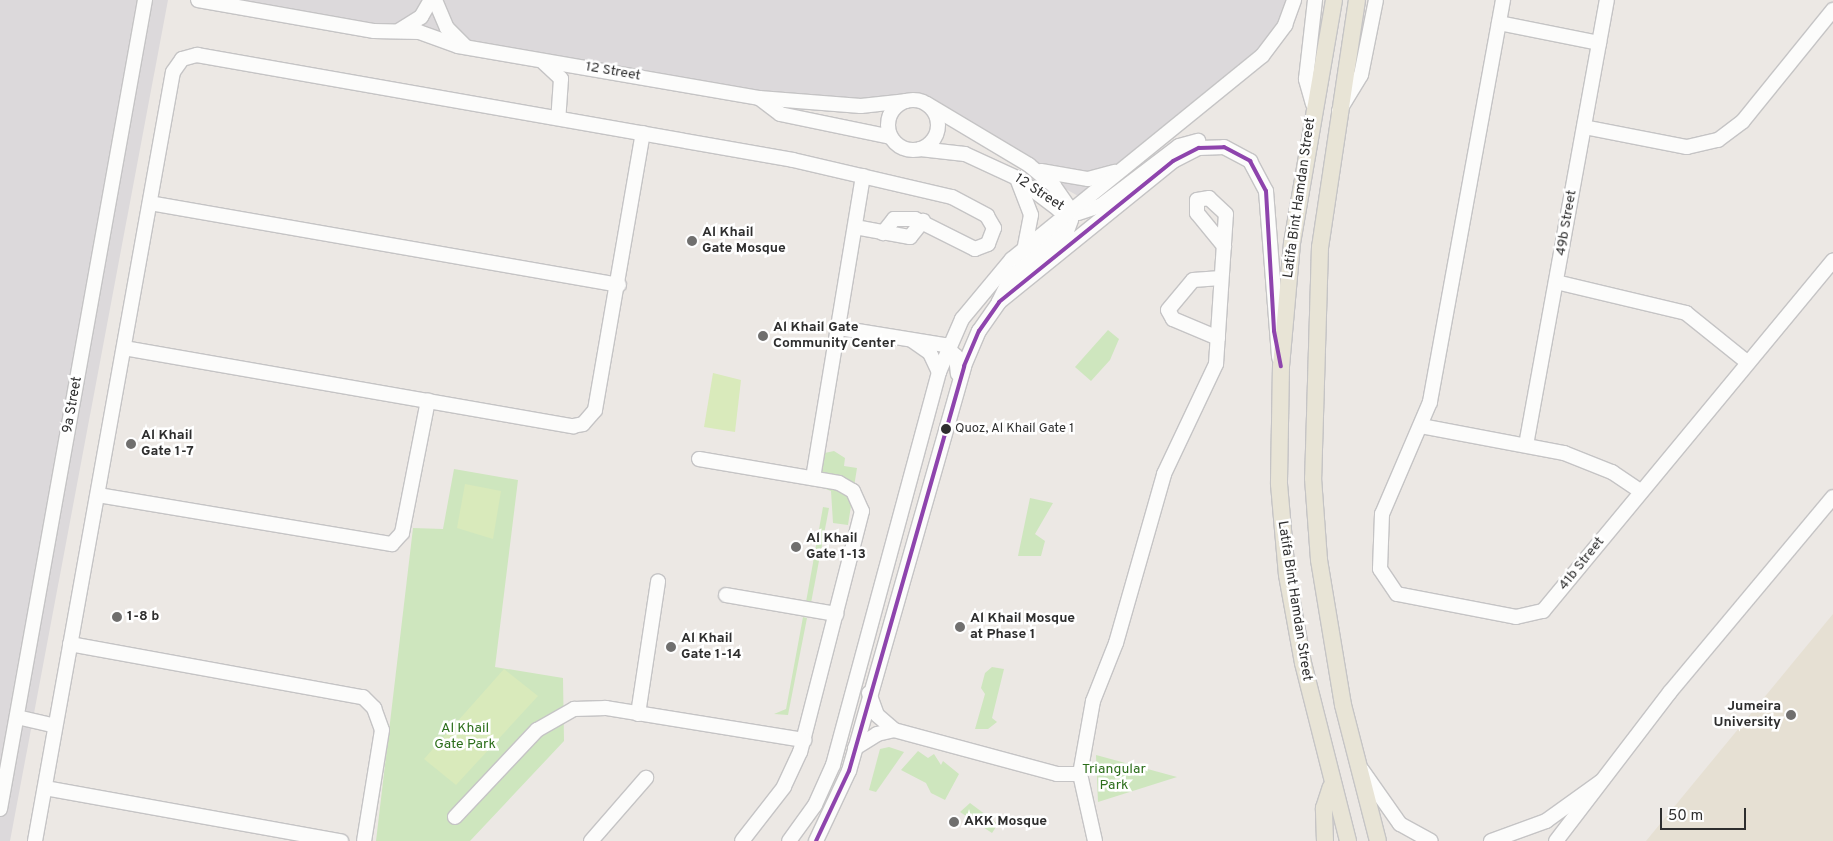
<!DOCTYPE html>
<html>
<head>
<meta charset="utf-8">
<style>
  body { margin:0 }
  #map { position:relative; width:1833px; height:841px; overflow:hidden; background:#ece8e4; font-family:Overpass,sans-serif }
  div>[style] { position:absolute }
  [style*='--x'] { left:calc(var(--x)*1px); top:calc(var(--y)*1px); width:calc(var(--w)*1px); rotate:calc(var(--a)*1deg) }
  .industrial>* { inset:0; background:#dcd9db }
  .education>* { inset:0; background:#e6e0d3 }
  .green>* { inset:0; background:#cee6be }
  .pitch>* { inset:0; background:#d9eabb }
  .roads { filter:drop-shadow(1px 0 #c5c4c5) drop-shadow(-1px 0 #c5c4c5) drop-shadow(0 1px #c5c4c5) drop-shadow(0 -1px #c5c4c5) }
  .minor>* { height:14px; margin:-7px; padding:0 7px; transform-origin:7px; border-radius:7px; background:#fcfcfb }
  .minor>.ring { margin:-7px; padding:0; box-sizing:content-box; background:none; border:14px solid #fcfcfb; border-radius:50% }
  .major>* { height:16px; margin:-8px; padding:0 8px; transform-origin:8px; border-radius:8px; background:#e8e4d6 }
  .bus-1>* { height:4px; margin:-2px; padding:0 2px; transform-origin:2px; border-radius:2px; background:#8e44ad }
  .dots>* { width:14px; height:14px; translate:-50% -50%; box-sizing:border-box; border:2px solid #fff; border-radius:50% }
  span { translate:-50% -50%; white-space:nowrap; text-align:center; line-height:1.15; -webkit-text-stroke:5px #fff; paint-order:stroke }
  .bus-label { font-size:13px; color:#2e2e2e }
  .left { translate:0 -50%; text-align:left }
  .street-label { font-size:14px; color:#2e2e2e }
  .poi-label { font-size:14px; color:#2e2e2e; font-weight:700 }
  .right { translate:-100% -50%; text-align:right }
  .park-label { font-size:14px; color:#2c6e1b }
  .scale { position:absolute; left:1660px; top:808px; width:86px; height:22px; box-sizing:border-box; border:2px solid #2e2e2e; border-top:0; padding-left:6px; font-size:15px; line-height:18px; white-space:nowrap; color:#2e2e2e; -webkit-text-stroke:4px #fff; paint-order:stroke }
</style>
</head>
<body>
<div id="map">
  <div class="industrial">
    <i style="clip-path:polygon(0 0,168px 0,10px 841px,0 841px)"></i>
    <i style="clip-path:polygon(223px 0,1293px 0,1287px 33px,1080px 197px,912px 103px,629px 81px)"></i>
  </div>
  <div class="education">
    <i style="clip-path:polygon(1833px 614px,1833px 841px,1646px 841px,1795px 660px)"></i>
  </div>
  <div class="green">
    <i style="clip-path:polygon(1108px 330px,1119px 339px,1110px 360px,1091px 381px,1075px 367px)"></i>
    <i style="clip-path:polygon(834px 451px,845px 458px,844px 466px,857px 468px,848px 525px,833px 523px,831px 491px,815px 485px,820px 454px)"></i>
    <i style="clip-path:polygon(454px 469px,518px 480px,495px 667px,563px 678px,564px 741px,470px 841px,376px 841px,413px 528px,443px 529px)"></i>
    <i style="clip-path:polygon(1030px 498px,1053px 503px,1035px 534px,1045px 541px,1041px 556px,1018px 556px)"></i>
    <i style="clip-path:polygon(823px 507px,829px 508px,811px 603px,806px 602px)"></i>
    <i style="clip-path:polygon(803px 617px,807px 618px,788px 715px,774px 714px,786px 709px)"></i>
    <i style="clip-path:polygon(992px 667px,1004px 669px,992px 718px,997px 722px,988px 729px,975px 729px,985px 694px,981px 688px,985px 673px)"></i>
    <i style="clip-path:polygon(889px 747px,904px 752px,876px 792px,869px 790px,880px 749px)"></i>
    <i style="clip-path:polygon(918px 751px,928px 758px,934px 754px,941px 765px,943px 761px,959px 774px,945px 800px,931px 793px,926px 783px,901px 770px)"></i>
    <i style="clip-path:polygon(1096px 755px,1177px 777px,1098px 802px)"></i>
    <i style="clip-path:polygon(970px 803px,998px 824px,992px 833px,960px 812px)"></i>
  </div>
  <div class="pitch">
    <i style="clip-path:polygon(713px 373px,741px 380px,735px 432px,704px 427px)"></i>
    <i style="clip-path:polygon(465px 484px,501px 491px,493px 539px,457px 528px)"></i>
    <i style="clip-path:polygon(504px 669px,538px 696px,456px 785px,424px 759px)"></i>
  </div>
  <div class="roads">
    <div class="minor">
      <i style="--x:198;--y:0;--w:179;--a:10"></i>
      <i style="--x:374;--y:31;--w:45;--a:1.3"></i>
      <i style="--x:419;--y:32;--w:41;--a:19.7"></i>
      <i style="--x:458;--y:46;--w:305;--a:9.8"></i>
      <i style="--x:759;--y:98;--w:102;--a:4.5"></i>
      <i style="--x:861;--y:106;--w:45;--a:-6.3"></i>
      <i style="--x:435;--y:0;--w:30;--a:67"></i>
      <i style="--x:447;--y:28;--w:25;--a:45"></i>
      <i style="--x:1503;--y:0;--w:409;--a:100.3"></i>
      <i style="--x:1430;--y:402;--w:122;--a:113.2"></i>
      <i style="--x:1382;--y:514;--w:55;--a:92.1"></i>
      <i style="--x:1380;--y:569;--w:30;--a:56"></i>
      <i style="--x:1397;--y:594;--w:121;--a:10.9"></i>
      <i style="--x:1516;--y:617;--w:28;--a:-13"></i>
      <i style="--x:1543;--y:611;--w:455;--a:-50.4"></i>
      <i style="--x:1499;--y:23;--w:102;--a:11.3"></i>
      <i style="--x:400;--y:30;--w:25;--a:-32"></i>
      <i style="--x:421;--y:17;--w:20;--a:-60"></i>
      <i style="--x:542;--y:61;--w:26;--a:43"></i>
      <i style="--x:561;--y:79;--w:39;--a:94"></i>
      <i style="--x:759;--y:98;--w:26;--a:37"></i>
      <i style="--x:780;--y:114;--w:113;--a:11.7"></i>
      <i class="ring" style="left:888px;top:100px;width:36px;height:36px"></i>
      <i style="--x:927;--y:104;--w:119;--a:30.9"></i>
      <i style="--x:1029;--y:165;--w:33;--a:40"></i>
      <i style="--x:1054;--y:186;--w:24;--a:55"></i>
      <i style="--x:1068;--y:206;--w:14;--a:78"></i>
      <i style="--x:1071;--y:220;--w:12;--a:110"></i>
      <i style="--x:1067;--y:231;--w:72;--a:140.6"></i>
      <i style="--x:1011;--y:277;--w:28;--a:116"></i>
      <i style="--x:1313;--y:104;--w:26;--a:-106"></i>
      <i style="--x:1306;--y:79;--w:80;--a:-83.5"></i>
      <i style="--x:1339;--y:111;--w:42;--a:-58.6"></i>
      <i style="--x:1361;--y:75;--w:76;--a:-78.7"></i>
      <i style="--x:1584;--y:127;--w:105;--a:11"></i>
      <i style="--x:1687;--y:147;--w:32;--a:-13"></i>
      <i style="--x:1718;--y:140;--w:31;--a:-37"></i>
      <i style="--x:1743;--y:121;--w:143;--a:-51"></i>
      <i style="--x:920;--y:149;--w:45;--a:6.3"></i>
      <i style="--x:965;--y:154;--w:57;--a:24.8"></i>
      <i style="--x:1017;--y:178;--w:51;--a:37.1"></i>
      <i style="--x:1058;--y:209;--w:20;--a:11"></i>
      <i style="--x:1078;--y:213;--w:23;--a:-18"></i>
      <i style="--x:1100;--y:206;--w:99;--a:-37.2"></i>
      <i style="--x:1179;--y:146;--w:20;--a:-15"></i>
      <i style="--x:1041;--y:171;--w:48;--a:9.7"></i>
      <i style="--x:1088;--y:179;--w:28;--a:-15"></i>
      <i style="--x:1018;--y:181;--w:36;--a:69"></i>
      <i style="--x:1031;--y:215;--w:36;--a:101"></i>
      <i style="--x:150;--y:203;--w:476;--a:9.9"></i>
      <i style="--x:855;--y:227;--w:56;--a:10.3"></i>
      <i style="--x:910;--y:237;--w:21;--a:-51"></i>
      <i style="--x:1556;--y:282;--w:134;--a:13.4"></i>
      <i style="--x:1686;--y:313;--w:78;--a:38.8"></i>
      <i style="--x:839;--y:328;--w:106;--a:9.2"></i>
      <i style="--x:944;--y:345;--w:16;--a:43"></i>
      <i style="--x:956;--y:356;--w:18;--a:84"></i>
      <i style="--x:1218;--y:338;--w:49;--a:-157.1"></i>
      <i style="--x:1173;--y:319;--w:10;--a:-119"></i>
      <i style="--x:1168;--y:310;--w:39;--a:-50"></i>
      <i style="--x:1193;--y:280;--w:28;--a:-4"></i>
      <i style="--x:913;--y:341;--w:21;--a:35"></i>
      <i style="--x:930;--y:353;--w:21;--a:65"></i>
      <i style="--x:124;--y:348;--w:456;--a:9.9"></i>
      <i style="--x:573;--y:426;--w:10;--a:-11"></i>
      <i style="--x:583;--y:424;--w:18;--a:-49"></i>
      <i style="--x:595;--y:410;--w:281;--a:-80.2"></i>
      <i style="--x:1421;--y:426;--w:146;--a:10.7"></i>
      <i style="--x:1564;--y:453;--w:52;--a:21.6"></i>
      <i style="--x:1612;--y:472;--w:34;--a:34"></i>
      <i style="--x:1526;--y:445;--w:452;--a:-79.7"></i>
      <i style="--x:699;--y:459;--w:142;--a:9.7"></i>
      <i style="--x:839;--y:483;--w:16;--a:30"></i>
      <i style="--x:853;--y:491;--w:22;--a:66"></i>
      <i style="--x:862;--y:511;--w:249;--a:104.4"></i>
      <i style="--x:800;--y:752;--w:38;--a:115"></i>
      <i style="--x:784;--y:787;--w:68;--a:127.9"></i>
      <i style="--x:813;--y:478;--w:306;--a:-80.6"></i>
      <i style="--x:98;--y:495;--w:298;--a:9.5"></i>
      <i style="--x:392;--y:544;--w:15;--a:-48"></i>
      <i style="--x:402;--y:533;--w:135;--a:-78.9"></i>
      <i style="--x:726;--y:595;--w:112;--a:9.8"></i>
      <i style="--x:70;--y:644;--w:298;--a:10.3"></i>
      <i style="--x:363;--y:697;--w:16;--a:45"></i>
      <i style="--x:374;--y:708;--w:23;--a:70"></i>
      <i style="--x:382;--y:730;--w:112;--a:99.2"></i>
      <i style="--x:869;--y:693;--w:23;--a:70"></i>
      <i style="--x:877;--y:715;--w:23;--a:41"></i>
      <i style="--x:894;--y:730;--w:169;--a:15.1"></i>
      <i style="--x:1057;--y:774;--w:23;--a:0"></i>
      <i style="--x:638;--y:714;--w:134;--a:-81.4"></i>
      <i style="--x:17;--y:717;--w:39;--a:13"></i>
      <i style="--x:855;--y:748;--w:26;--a:-32"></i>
      <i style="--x:877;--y:734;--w:17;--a:-13"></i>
      <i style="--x:1362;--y:770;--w:66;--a:54.9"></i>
      <i style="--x:1400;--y:824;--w:35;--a:29"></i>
      <i style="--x:45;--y:788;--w:301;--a:10.2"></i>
      <i style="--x:0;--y:809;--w:822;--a:-79.84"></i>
      <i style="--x:455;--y:817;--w:120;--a:-46.7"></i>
      <i style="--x:537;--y:730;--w:43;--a:-29.6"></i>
      <i style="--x:574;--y:709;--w:32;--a:-2"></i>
      <i style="--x:606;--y:708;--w:201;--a:9.2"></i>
      <i style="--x:35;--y:841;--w:781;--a:-79.83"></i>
      <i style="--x:173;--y:72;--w:16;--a:-55"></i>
      <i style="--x:182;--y:59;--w:16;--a:-15"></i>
      <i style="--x:197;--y:55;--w:605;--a:9.99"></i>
      <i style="--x:793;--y:160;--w:163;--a:13.1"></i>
      <i style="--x:952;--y:197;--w:40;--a:28"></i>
      <i style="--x:987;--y:216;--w:14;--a:60"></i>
      <i style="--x:994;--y:228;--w:17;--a:111"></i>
      <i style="--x:988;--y:244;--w:14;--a:159"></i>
      <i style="--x:975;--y:249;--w:67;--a:-153.4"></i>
      <i style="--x:915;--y:219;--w:21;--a:180"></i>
      <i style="--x:894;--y:219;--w:18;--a:128"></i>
      <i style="--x:591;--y:841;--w:84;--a:-48.9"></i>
      <i style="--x:789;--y:841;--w:44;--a:-54.2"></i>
      <i style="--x:815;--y:805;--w:44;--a:-65.8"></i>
      <i style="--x:833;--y:765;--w:407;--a:-74.9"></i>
      <i style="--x:939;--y:372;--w:58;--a:-66.5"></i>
      <i style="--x:962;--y:319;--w:78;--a:-50.2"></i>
      <i style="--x:1012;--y:259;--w:322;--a:-39.1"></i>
      <i style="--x:1262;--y:56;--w:39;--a:-53"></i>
      <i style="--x:1285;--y:25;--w:27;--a:-70"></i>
      <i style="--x:816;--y:841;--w:77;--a:-64.8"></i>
      <i style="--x:849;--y:771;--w:421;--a:-74.1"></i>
      <i style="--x:964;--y:366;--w:38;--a:-67"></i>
      <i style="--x:979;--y:331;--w:35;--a:-55"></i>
      <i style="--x:999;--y:302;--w:224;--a:-39"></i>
      <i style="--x:1173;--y:161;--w:29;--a:-27"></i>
      <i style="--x:1199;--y:148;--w:25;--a:-2"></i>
      <i style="--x:1224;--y:147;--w:30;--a:28"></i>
      <i style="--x:1250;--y:161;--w:34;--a:62"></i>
      <i style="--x:1266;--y:191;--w:167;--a:85.5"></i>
      <i style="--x:1095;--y:841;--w:69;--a:-102.6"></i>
      <i style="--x:1080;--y:774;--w:74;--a:-79.9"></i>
      <i style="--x:1093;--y:701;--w:62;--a:-68.4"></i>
      <i style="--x:1116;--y:643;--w:176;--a:-74.1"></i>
      <i style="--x:1164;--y:474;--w:122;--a:-64.7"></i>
      <i style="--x:1216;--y:364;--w:150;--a:-86.2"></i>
      <i style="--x:1226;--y:214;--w:23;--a:-137"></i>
      <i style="--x:1209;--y:198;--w:12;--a:171"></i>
      <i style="--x:1197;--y:200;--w:13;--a:90"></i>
      <i style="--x:1197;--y:213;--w:43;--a:50.7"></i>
      <i style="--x:1491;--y:841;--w:59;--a:-20"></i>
      <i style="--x:1546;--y:821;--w:67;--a:-35.8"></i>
      <i style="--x:1556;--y:841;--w:188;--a:-52.6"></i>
      <i style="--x:1670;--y:692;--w:254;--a:-50.1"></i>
    </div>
    <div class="major">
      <i style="--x:1334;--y:0;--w:247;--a:99.8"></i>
      <i style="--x:1292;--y:243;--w:123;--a:95.1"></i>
      <i style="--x:1281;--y:366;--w:118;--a:91"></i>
      <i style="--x:1279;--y:484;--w:91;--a:85"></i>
      <i style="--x:1287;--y:575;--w:89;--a:79.7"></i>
      <i style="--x:1303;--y:663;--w:184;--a:75.8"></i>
      <i style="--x:1357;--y:0;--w:250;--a:98.5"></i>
      <i style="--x:1320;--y:247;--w:231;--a:91.7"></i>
      <i style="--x:1313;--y:478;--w:82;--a:85.8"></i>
      <i style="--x:1319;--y:560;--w:147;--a:80.6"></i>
      <i style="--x:1343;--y:705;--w:140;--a:75.6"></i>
      <i style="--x:1325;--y:841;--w:33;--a:-92"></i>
      <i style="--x:1324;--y:808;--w:22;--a:-72"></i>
    </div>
  </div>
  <div class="bus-1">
    <i style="--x:816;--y:841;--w:77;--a:-64.8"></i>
    <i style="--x:849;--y:771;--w:421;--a:-74.1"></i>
    <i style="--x:964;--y:366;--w:38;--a:-67"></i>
    <i style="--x:979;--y:331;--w:35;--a:-55"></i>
    <i style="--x:999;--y:302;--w:224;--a:-39"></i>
    <i style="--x:1173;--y:161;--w:29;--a:-27"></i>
    <i style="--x:1199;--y:148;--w:25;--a:-2"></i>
    <i style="--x:1224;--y:147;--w:30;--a:28"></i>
    <i style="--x:1250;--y:161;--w:34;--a:62"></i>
    <i style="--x:1266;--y:191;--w:140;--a:86.7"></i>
    <i style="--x:1274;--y:331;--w:36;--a:79"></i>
  </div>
  <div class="dots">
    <i style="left:692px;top:241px;background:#706f6e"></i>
    <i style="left:763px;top:336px;background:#706f6e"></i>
    <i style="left:946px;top:429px;background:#2e2e2e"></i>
    <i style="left:131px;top:444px;background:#706f6e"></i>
    <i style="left:796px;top:547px;background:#706f6e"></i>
    <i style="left:117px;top:617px;background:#706f6e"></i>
    <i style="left:960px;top:627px;background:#706f6e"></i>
    <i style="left:671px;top:647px;background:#706f6e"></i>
    <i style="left:1791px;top:715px;background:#706f6e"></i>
    <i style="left:954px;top:822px;background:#706f6e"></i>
  </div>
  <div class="bus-label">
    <span class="left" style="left:955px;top:429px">Quoz, Al Khail Gate 1</span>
  </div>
  <div class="street-label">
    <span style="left:613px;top:72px;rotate:10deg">12 Street</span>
    <span style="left:1039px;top:193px;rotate:33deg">12 Street</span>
    <span style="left:1300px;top:198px;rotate:-82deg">Latifa Bint Hamdan Street</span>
    <span style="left:1567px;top:223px;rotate:-80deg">49b Street</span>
    <span style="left:73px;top:405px;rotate:-80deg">9a Street</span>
    <span style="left:1582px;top:564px;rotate:-51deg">41b Street</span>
    <span style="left:1294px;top:601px;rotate:81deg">Latifa Bint Hamdan Street</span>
  </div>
  <div class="poi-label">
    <span class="left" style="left:702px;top:241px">Al Khail<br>Gate Mosque</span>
    <span class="left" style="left:773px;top:336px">Al Khail Gate<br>Community Center</span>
    <span class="left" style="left:141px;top:444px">Al Khail<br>Gate 1-7</span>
    <span class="left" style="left:806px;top:547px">Al Khail<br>Gate 1-13</span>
    <span class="left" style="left:127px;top:617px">1-8 b</span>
    <span class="left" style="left:970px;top:627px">Al Khail Mosque<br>at Phase 1</span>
    <span class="left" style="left:681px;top:647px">Al Khail<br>Gate 1-14</span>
    <span class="right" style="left:1781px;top:715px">Jumeira<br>University</span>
    <span class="left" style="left:964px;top:822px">AKK Mosque</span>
  </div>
  <div class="park-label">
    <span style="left:465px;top:737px">Al Khail<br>Gate Park</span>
    <span style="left:1114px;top:778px">Triangular<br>Park</span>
  </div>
  <div class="scale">50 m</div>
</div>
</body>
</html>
